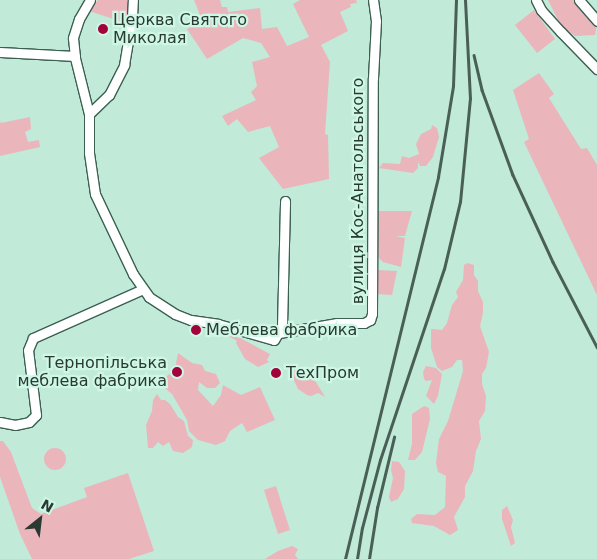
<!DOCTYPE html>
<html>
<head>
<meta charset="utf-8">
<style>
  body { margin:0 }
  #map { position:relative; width:597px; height:559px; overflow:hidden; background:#c1ead9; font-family:"DejaVu Sans",sans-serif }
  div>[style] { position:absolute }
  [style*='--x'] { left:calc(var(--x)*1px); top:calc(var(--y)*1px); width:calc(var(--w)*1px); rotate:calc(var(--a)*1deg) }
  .green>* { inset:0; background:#eab6bb }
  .round { border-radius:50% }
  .roads { filter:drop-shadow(1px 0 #3b6052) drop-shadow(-1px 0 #3b6052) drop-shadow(0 1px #3b6052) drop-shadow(0 -1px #3b6052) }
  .street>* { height:9px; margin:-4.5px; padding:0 4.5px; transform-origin:4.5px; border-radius:4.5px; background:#fff }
  .rail>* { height:2.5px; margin:-1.25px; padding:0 1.25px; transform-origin:1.25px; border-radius:1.25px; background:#4a6057 }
  .dots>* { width:14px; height:14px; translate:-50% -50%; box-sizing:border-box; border:2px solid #cef7e6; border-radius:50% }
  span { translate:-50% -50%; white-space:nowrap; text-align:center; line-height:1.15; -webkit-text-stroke:4.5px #cef7e6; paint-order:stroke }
  .poi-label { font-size:16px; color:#2a3a33 }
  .left { translate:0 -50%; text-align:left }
  .right { translate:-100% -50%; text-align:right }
  .street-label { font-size:16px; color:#2a3a33 }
  .north { position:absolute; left:15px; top:494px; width:50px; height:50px; -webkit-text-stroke:4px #cef7e6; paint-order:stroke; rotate:29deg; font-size:14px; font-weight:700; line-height:20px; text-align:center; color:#2a3a33 }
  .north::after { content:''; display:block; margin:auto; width:18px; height:22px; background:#2a3a33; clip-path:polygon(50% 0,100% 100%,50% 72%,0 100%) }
</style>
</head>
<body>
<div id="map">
  <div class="green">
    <i style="clip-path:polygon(98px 0,131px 0,129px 24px,89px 11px)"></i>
    <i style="clip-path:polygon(194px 0,220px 0,222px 7px,227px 7px,228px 12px,260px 8px,262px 29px,277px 27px,287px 46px,309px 37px,293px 4px,300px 0,356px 0,357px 3px,350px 4px,351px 7px,340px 12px,348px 31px,321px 45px,330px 62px,325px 134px,328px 135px,329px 179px,283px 189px,259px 158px,279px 147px,270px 126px,248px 132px,237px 119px,228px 126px,222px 116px,256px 100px,251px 92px,257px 86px,252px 62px,270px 57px,261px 43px,243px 38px,207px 59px,187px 29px,202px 20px)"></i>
    <i style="clip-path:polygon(548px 0,575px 0,597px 24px,595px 35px,575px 36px,561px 26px)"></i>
    <i style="clip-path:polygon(534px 10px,555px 39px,537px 53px,515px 25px)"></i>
    <i style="clip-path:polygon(539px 73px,554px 94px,549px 98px,581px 149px,587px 148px,597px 165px,597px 295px,524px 142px,529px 139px,513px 90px)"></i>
    <i style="clip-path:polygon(30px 117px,31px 129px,25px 132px,28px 142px,39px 140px,40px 147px,0 156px,0 121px,1px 123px)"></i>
    <i style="clip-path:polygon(432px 125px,437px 128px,439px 137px,433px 157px,426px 166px,420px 166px,418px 162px,418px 168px,413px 173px,379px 168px,383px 163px,400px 164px,402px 156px,409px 158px,419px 154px,416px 144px,421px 134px,431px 129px)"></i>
    <i style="clip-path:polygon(378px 211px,412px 211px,405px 236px,395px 236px,405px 238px,401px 267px,383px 262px,377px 256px,375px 226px,378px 226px)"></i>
    <i style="clip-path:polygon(467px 263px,474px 265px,474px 275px,478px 281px,478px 291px,483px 302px,483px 313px,480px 326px,489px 352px,486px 368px,482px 374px,482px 384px,486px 396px,485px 411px,479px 421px,481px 439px,476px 451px,473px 471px,465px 486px,465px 497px,454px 517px,458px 530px,450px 535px,434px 526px,412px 523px,411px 519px,417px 514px,435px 515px,445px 507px,446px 476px,438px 472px,436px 463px,439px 439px,448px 421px,463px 371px,462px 360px,457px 360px,452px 367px,442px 371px,437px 367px,431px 348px,431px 329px,442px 330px,447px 323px,452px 305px,458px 297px,456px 292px,463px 280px,464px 265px)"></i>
    <i style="clip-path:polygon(377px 270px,397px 271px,392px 295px,376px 294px)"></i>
    <i style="clip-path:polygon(227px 331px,270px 354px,267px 360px,269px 362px,258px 367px,245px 359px,236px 343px,237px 341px,225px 334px)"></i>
    <i style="clip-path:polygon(178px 353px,192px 363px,202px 365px,205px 371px,216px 374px,220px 383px,215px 388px,207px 388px,199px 382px,198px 390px,213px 406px,221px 395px,223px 385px,241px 395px,260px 387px,275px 420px,247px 432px,242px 423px,230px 431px,225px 441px,216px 445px,198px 440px,189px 431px,187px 420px,172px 394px,155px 380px,160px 375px,166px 377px,175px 369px)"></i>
    <i style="clip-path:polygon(426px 366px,436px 368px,442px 374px,438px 396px,434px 404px,426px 396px,432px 380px,426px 381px,424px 379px,423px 372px)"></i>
    <i style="clip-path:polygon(297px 368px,316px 382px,325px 397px,318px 393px,311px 396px,307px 395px,298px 389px,292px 376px,292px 372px)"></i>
    <i style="clip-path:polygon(157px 394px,161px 400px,165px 400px,170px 404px,178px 417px,184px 421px,188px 436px,193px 440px,192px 447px,183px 453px,173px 451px,169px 442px,163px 446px,158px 442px,153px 448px,148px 448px,146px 425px,152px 411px,153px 400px)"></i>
    <i style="clip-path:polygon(424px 406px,429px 408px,430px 419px,422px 452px,415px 460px,408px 460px,412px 444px,412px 414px)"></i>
    <i style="clip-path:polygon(0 441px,3px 441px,11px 452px,32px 508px,41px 514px,87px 497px,84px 488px,128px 473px,154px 551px,129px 559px,32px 559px,20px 534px,0 477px)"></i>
    <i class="round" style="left:44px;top:448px;width:22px;height:22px"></i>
    <i style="clip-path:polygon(392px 461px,399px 462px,405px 471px,404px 489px,398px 499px,391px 502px,389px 497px,393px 478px,391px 470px)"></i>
    <i style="clip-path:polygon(276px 486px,290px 530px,278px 534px,264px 490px)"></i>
    <i style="clip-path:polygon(507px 506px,513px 520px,511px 527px,515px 543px,511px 546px,502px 519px,502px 510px)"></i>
    <i style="clip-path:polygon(292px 546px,298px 549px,295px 555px,298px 559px,265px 559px,278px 551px)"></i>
  </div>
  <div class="roads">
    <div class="street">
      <i style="--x:90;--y:0;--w:22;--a:120"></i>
      <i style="--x:79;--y:19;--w:20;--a:108"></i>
      <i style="--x:73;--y:38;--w:20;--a:84"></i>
      <i style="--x:75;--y:58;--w:58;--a:76"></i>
      <i style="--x:89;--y:114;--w:39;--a:90"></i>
      <i style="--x:89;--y:153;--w:41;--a:81.7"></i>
      <i style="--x:95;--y:194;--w:89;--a:64.6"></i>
      <i style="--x:133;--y:274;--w:28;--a:55"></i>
      <i style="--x:149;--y:297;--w:31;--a:33"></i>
      <i style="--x:175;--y:314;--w:17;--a:21"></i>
      <i style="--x:191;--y:320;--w:27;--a:8"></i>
      <i style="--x:218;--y:324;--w:58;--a:15.9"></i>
      <i style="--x:274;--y:340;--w:16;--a:-60"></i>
      <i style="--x:282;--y:326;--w:125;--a:-88.6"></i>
      <i style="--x:536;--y:0;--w:11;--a:63"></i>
      <i style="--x:541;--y:10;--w:30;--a:48"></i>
      <i style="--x:561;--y:32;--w:52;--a:45.8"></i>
      <i style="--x:579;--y:0;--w:28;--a:49"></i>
      <i style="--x:0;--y:52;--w:75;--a:3.1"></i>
      <i style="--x:89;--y:114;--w:28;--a:-44"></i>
      <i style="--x:109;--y:95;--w:34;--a:-63"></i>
      <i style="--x:124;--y:65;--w:49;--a:-80.5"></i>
      <i style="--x:132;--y:17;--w:17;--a:-87"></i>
      <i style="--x:279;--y:333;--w:59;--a:-9.8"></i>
      <i style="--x:337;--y:323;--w:27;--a:0"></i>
      <i style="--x:364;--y:323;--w:7;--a:-27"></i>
      <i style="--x:370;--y:320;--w:6;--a:-72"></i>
      <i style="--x:372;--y:314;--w:236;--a:-89.8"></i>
      <i style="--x:373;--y:78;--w:57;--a:-87"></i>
      <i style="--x:376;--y:21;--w:21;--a:-98"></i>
      <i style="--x:0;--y:422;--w:15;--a:11"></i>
      <i style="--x:15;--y:425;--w:14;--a:-12"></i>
      <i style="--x:29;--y:422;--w:10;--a:-45"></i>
      <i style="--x:36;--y:415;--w:65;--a:-97"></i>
      <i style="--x:28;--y:350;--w:13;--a:-67"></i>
      <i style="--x:33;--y:338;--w:120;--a:-24"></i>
    </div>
  </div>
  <div class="rail">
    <i style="--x:474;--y:55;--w:36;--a:77"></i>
    <i style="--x:482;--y:90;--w:90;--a:70"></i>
    <i style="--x:513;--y:175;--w:96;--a:65.3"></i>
    <i style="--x:553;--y:262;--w:96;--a:62.6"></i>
    <i style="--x:345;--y:559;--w:393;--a:-76.3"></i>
    <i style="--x:438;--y:177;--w:92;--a:-80.6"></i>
    <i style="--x:453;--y:86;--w:86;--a:-88"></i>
    <i style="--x:357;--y:559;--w:31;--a:-81"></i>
    <i style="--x:362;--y:528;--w:70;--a:-75.2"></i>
    <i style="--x:380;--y:460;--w:201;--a:-71.5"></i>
    <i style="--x:444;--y:269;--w:69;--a:-76.6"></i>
    <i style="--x:460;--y:202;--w:103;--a:-84.5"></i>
    <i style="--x:470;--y:99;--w:99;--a:-92.9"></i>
    <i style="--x:369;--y:559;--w:52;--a:-81.1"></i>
    <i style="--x:377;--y:508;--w:73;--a:-76.5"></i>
  </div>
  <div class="dots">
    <i style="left:103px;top:29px;background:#a2033a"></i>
    <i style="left:196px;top:330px;background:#a2033a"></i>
    <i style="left:177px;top:372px;background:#a2033a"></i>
    <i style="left:276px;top:373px;background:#a2033a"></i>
  </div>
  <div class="poi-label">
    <span class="left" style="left:113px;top:29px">Церква Святого<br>Миколая</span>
    <span class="left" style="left:206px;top:330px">Меблева фабрика</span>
    <span class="right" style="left:167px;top:372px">Тернопільська<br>меблева фабрика</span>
    <span class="left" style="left:286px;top:373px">ТехПром</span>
  </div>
  <div class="street-label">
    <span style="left:358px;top:191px;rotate:-90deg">вулиця Кос-Анатольського</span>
  </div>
  <div class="north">N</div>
</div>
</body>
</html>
